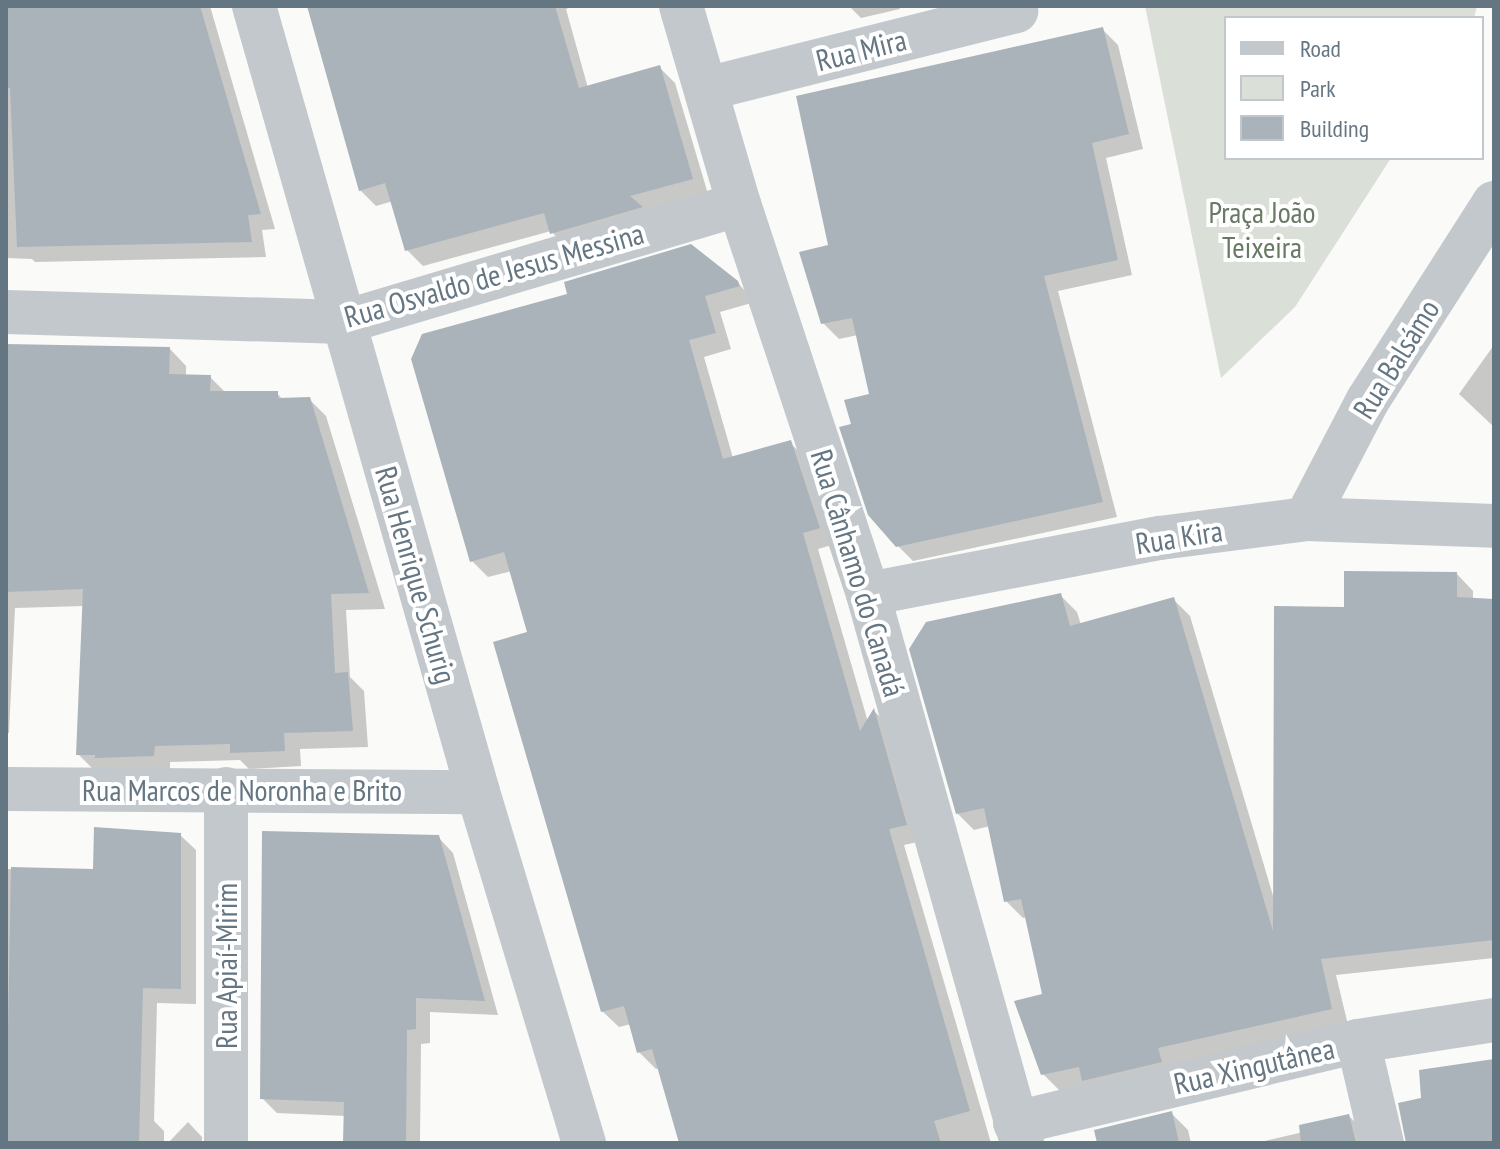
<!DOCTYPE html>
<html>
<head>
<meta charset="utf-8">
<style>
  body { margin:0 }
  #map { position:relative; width:1500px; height:1149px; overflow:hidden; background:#fafaf8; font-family:"PT Sans Narrow",sans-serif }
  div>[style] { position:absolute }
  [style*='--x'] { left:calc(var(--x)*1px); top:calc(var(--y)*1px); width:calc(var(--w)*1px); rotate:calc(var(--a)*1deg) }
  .green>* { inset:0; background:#dadfd7 }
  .shadow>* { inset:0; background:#0003 }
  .building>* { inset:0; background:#aab3b9 }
  .minor>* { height:44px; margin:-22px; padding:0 22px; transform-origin:22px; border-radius:22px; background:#c3c8cc }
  span { translate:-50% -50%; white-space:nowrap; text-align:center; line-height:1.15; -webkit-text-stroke:8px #fff; paint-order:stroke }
  .street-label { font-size:30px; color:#657683 }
  .park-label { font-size:30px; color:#687a64 }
  .frame { position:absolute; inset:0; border:8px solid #657683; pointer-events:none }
  .legend { position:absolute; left:1224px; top:16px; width:260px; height:144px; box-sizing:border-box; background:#fff; border:2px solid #c1c8cd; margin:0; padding:10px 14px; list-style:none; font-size:24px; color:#657683 }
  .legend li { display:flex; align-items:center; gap:16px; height:40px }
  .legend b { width:40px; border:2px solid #c1c8cd }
</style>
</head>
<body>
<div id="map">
  <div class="green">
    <i style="clip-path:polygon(1145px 6px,1477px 6px,1474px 18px,1226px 18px,1226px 158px,1391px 158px,1295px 307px,1221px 378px)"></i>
  </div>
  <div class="shadow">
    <i style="clip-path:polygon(6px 6px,210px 6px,275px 229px,262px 230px,266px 257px,35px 262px,32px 259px,6px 258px)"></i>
    <i style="clip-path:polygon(309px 6px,575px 6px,566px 9px,588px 88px,659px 67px,675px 83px,708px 194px,568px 249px,551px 231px,423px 266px,407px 250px,393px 201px,376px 206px,360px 190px)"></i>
    <i style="clip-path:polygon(849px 6px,899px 6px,900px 9px,861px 18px)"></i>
    <i style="clip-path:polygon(1102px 29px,1118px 45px,1143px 149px,1106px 158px,1132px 275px,1058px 291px,1117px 517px,913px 561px,897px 545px,853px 426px,872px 396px,858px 335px,839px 339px,823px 323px,830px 246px)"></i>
    <i style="clip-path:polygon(737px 282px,755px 302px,720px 312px,731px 349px,704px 357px,733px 458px,790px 443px,807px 459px,835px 544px,818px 549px,868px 722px,874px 711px,890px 726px,922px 841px,904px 845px,991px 1143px,681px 1143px,659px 1068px,656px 1069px,639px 1052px,631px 1024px,619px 1027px,602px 1011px,530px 633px,512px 571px,488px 577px,472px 561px,413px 359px)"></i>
    <i style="clip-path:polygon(1494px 345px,1494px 427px,1459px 394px)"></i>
    <i style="clip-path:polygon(6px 346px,170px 349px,186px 366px,186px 376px,210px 377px,226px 393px,277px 393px,283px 400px,309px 399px,326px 416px,385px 609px,346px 610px,350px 677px,364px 691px,368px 747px,300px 749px,301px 766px,249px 769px,240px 760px,170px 762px,170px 772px,95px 771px,78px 754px,84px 606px,15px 608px,9px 733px,6px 733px)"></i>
    <i style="clip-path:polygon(1457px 574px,1473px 591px,1473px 600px,1494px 601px,1494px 958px,1336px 975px,1348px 1025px,1060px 1091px,1043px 1074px,1045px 995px,1027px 917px,1023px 918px,1006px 901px,990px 826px,974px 830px,957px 813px,1060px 595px,1077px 612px,1081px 625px,1173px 599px,1190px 616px,1274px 899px,1346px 609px)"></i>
    <i style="clip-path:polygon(180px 835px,196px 850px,196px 1004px,157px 1003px,154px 1121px,164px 1131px,164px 1143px,6px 1143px,6px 869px,95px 871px)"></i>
    <i style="clip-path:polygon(438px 837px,453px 853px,498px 1015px,430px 1012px,430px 1043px,421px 1044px,420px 1143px,345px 1143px,346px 1116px,277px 1113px,262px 1098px)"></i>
    <i style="clip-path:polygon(1171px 1113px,1188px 1130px,1191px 1143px,1099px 1143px)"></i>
    <i style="clip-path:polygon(1349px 1116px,1365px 1132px,1369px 1143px,1256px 1143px,1312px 1130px)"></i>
    <i style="clip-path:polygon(188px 1122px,202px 1137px,202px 1143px,168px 1143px)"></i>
  </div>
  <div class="building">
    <i style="clip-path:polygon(6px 6px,200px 6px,261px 214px,248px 215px,252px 242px,17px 247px,10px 88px,6px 88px)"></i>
    <i style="clip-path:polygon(307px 6px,555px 6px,579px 88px,660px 65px,693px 179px,630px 196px,643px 207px,550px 234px,544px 213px,405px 251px,385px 183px,359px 191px)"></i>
    <i style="clip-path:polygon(1103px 27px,1129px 134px,1092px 143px,1118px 260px,1044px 276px,1103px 502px,896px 547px,868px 515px,839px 427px,851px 424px,844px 400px,869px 394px,852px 318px,821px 324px,799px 252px,828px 245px,796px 96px)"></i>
    <i style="clip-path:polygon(691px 244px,738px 281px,740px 286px,705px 296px,716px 333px,689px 340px,723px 459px,791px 440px,820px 528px,803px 533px,860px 731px,874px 708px,907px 825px,889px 829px,970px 1111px,934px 1121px,941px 1143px,679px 1143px,652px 1049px,637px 1053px,624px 1006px,601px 1012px,493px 642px,527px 632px,504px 552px,470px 562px,411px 359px,422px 334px,567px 294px,564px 282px)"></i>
    <i style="clip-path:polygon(6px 344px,170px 347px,169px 374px,211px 375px,210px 391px,278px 391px,278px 398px,310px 397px,369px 593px,331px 594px,335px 673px,348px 672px,353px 731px,284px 733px,285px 751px,230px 753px,230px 744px,155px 746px,154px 756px,95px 758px,95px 755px,76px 755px,83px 589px,6px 592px)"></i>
    <i style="clip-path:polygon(1344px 571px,1457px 572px,1457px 597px,1494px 599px,1494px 940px,1321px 959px,1332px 1009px,1158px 1048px,1162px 1062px,1082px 1081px,1079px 1067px,1041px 1075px,1014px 1001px,1042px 994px,1021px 899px,1004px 902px,984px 808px,956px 814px,909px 649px,926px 622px,1061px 593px,1070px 626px,1174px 597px,1273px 931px,1274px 606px,1344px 607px)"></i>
    <i style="clip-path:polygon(94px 827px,181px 833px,181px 989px,143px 988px,139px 1143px,6px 1143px,11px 867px,93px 869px)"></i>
    <i style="clip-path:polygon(262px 831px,439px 835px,485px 1001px,416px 998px,416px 1029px,407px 1030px,406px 1143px,343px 1143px,344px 1102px,260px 1099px)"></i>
    <i style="clip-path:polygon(1494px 1059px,1494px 1143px,1406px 1143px,1398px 1103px,1421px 1098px,1419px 1070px)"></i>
    <i style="clip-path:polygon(1172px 1111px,1179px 1143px,1097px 1143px,1094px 1130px)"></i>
    <i style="clip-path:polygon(1349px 1114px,1356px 1143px,1301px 1143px,1299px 1125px)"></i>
  </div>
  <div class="minor">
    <i style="--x:254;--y:6;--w:817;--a:74.09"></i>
    <i style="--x:478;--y:792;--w:367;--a:73.2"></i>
    <i style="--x:681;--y:6;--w:206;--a:73.7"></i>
    <i style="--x:739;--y:204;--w:411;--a:71.7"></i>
    <i style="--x:868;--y:594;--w:570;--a:74.33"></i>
    <i style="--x:706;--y:89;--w:320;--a:-14.1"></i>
    <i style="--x:6;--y:312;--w:338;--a:1.7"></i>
    <i style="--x:344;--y:322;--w:412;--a:-16.6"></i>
    <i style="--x:1306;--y:519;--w:134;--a:-62.5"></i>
    <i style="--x:1368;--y:400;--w:234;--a:-57.4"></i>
    <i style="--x:868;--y:594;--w:297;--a:-10.9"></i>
    <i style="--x:1160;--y:538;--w:147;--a:-7.4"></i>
    <i style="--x:1306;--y:519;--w:188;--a:2.1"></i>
    <i style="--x:6;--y:789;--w:472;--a:0.4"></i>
    <i style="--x:226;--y:789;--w:354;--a:90"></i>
    <i style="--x:1358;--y:1041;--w:105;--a:76.8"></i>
    <i style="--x:1015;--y:1123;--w:353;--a:-13.4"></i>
    <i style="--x:1358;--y:1041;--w:138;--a:-8.8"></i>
  </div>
  <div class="street-label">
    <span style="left:861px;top:50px;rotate:-14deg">Rua Mira</span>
    <span style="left:494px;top:275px;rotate:-16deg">Rua Osvaldo de Jesus Messina</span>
    <span style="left:1396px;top:359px;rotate:-58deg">Rua Balsámo</span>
    <span style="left:1179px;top:537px;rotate:-9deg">Rua Kira</span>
    <span style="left:858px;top:573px;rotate:73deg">Rua Cânhamo do Canadá</span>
    <span style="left:416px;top:575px;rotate:74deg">Rua Henrique Schurig</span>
    <span style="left:242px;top:790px">Rua Marcos de Noronha e Brito</span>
    <span style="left:226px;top:966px;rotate:-90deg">Rua Apiaí-Mirim</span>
    <span style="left:1254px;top:1066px;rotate:-13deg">Rua Xingutânea</span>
  </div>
  <div class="park-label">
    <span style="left:1262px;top:229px">Praça João<br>Teixeira</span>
  </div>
  <div class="frame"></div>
  <ul class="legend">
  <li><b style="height:10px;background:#c3c8cc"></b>Road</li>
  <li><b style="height:22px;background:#dadfd7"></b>Park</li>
  <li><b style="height:22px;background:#aab3b9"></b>Building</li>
  </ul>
</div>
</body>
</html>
